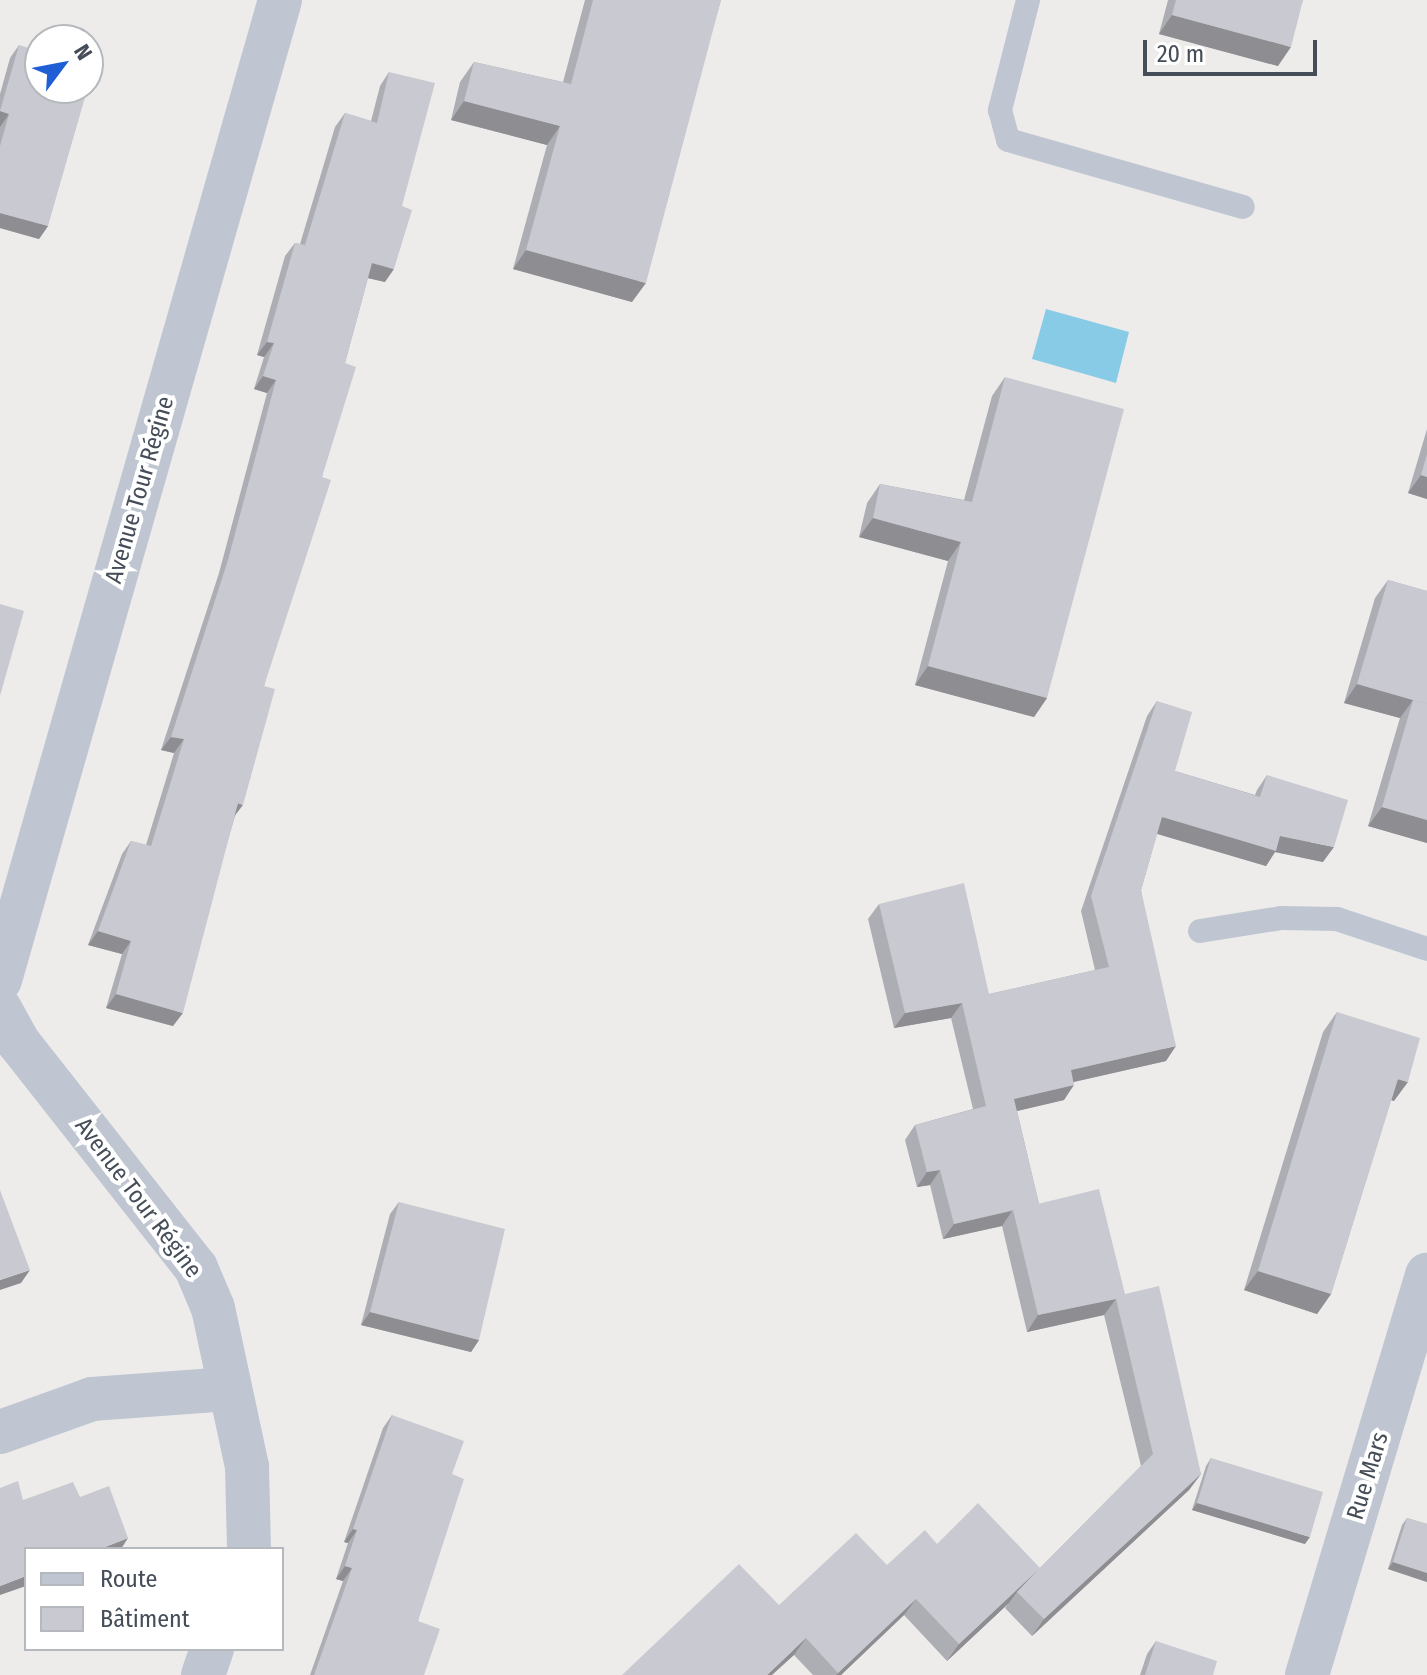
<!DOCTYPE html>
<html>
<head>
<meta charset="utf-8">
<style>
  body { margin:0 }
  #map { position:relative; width:1427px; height:1675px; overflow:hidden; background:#eeeceb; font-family:"Fira Sans Condensed",sans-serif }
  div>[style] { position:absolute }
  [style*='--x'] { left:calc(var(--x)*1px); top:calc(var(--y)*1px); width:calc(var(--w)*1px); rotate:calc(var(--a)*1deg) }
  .water>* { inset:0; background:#88cbe7 }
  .service>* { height:24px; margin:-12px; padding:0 12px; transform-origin:12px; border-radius:12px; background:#bfc6d1 }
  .minor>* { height:44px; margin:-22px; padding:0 22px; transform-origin:22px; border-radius:22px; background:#bfc6d1 }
  .wall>* { inset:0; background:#adaeb4 }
  .shaded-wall>* { inset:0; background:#8d8d92 }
  .building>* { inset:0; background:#c9cad1 }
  span { translate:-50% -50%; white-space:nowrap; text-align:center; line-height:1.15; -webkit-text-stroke:8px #fff; paint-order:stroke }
  .street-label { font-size:24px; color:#454d58 }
  .legend { position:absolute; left:24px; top:1547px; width:260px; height:104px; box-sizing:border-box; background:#fff; border:2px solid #b5b8bc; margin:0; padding:10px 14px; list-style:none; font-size:24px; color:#454d58 }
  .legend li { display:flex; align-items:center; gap:16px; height:40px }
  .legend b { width:40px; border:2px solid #b5b8bc }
  .north { position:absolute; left:24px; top:24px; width:80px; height:80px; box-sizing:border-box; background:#fff; border:2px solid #b5b8bc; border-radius:50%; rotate:58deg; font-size:22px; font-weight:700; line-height:32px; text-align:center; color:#454d58 }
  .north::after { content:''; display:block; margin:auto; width:28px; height:36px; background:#1f5ed4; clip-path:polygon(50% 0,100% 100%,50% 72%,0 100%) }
  .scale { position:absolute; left:1143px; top:40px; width:174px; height:36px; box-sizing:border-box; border:4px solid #454d58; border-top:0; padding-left:10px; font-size:24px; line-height:28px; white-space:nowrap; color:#454d58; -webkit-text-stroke:6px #fff; paint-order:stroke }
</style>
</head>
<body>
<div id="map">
  <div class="water">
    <i style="clip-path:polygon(1046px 309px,1129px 332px,1116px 383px,1032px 359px)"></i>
  </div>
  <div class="service">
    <i style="--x:1028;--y:0;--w:114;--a:104.3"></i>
    <i style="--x:1000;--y:110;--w:31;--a:75"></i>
    <i style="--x:1008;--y:140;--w:244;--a:15.9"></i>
    <i style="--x:1200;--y:931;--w:82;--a:-9.1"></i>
    <i style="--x:1281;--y:918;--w:56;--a:1"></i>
    <i style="--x:1337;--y:919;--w:95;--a:18.4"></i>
  </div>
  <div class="minor">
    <i style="--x:0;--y:980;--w:1019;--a:-74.05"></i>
    <i style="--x:0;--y:1009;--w:39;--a:61"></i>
    <i style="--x:19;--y:1043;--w:286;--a:51.8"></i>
    <i style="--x:196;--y:1268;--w:43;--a:67"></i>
    <i style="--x:213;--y:1308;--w:163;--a:77.9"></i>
    <i style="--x:247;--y:1467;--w:82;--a:88.6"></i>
    <i style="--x:0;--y:1432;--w:98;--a:-19.7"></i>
    <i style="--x:92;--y:1399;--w:137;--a:-4.2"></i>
    <i style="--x:203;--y:1675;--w:28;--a:-71"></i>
    <i style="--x:1307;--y:1675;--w:418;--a:-73.3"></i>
  </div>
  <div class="wall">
    <i style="clip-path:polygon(585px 0,721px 0,632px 302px,513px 269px,547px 145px,451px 120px,460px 82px,474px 62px,563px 82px)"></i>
    <i style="clip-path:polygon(1168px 0,1303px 0,1278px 66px,1159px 34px)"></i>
    <i style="clip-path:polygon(19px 45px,48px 226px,39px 239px,0 228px,0 94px,10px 58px)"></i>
    <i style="clip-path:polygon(389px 72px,402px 206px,385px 282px,368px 278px,345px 363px,322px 477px,264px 686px,235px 816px,173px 1026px,106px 1008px,122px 954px,88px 945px,122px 854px,131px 841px,146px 845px,174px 753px,161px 750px,219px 573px,267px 393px,254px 389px,264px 357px,257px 355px,285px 256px,295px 243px,300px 244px,335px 127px,345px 113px,371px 121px,380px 86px)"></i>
    <i style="clip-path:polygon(1005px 377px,1047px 698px,1034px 717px,915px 685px,948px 561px,859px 537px,867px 503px,880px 484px,964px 500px,992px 396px)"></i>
    <i style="clip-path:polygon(1427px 429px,1427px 499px,1408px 493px)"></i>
    <i style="clip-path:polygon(1388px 580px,1427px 591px,1427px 843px,1368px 826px,1400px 718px,1344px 703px,1375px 598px)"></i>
    <i style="clip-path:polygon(1157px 701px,1175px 771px,1255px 795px,1257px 790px,1267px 775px,1323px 862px,1275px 852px,1266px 866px,1157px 834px,1141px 890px,1166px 1061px,1074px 1082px,1064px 1100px,1017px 1111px,1039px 1204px,1125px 1294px,1201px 1474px,1189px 1490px,1032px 1636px,1005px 1608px,1009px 1603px,947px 1661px,904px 1615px,841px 1675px,813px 1675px,794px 1655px,779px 1605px,887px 1565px,937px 1544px,1040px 1568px,1141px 1466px,1104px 1315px,1027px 1332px,1002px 1226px,943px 1239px,930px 1185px,917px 1187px,905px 1140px,915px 1125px,973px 1109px,951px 1018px,894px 1028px,868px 919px,879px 904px,989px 994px,1095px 970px,1081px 911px,1147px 716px)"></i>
    <i style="clip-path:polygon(1337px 1012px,1394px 1101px,1391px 1100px,1331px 1294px,1317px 1314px,1244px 1290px,1323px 1032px)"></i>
    <i style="clip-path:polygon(399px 1202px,479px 1340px,471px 1352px,361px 1325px,390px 1214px)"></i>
    <i style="clip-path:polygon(392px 1415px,452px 1474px,418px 1621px,424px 1675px,310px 1675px,343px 1581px,336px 1579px,348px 1543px,344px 1542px,383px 1428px)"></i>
    <i style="clip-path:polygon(1211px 1458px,1305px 1544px,1192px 1510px,1206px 1466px)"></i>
    <i style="clip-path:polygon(1407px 1518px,1427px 1524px,1427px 1582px,1388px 1569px,1402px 1525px)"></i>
    <i style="clip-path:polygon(1156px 1641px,1213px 1675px,1140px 1675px,1147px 1654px)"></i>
  </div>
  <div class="shaded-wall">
    <i style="clip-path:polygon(1172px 15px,1291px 47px,1278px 66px,1159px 34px)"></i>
    <i style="clip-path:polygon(464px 101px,560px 126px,547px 145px,451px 120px)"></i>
    <i style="clip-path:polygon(0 111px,9px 114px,0 127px)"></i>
    <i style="clip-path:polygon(0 213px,48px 226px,39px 239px,0 228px)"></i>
    <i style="clip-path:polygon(526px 250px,646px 283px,632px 302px,513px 269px)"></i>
    <i style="clip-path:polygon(372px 263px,394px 269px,385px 282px,363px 277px)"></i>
    <i style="clip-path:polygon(267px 342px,274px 343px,264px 357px,257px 355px)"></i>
    <i style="clip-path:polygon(263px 376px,276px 380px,267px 393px,254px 389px)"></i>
    <i style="clip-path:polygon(1421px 475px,1427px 477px,1427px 499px,1408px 493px)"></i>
    <i style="clip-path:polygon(873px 518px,961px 542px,948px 561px,859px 537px)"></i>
    <i style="clip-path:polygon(928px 666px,1047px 698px,1034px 717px,915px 685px)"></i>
    <i style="clip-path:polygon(1357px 684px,1427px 704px,1413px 700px,1400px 718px,1344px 703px)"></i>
    <i style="clip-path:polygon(171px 737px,184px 739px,174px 753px,161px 750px)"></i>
    <i style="clip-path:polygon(238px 803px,243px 805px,233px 818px)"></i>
    <i style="clip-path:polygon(1382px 807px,1427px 820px,1427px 843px,1368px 826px)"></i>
    <i style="clip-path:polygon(1162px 817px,1280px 836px,1334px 847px,1323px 862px,1275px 852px,1266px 866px,1151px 832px)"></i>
    <i style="clip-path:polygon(98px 931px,131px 941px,122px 954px,88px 945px)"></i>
    <i style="clip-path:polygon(116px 994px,183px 1013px,173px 1026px,106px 1008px)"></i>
    <i style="clip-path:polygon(962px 1003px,951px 1018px,894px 1028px,905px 1013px)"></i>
    <i style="clip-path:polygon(1176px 1046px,1166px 1061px,1060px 1085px,1071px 1070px)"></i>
    <i style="clip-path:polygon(1398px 1079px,1408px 1082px,1394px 1101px,1385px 1098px)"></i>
    <i style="clip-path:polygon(1074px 1085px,1064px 1100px,1004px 1114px,1014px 1099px)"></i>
    <i style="clip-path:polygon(940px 1170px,930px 1185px,917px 1187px,927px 1172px)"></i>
    <i style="clip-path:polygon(1012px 1211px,1002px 1226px,943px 1239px,954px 1224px)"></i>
    <i style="clip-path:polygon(30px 1270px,21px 1283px,0 1290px,0 1280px)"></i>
    <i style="clip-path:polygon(1258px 1271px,1331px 1294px,1317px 1314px,1244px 1290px)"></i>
    <i style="clip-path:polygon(1116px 1299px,1104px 1315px,1027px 1332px,1038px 1315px)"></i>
    <i style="clip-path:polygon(370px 1312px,479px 1340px,471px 1352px,361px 1325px)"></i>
    <i style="clip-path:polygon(1201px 1474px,1189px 1490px,1032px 1636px,1044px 1619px)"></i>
    <i style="clip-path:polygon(1197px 1503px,1310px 1537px,1305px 1544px,1192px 1510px)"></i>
    <i style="clip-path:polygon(353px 1529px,357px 1530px,348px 1543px,344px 1542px)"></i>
    <i style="clip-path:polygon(128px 1538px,121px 1549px,100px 1549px)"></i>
    <i style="clip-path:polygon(1393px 1562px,1427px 1573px,1427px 1582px,1388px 1569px)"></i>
    <i style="clip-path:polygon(345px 1566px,352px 1568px,343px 1581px,336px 1579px)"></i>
    <i style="clip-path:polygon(1038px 1570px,1017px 1592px,1009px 1603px,947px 1661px,959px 1644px)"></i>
    <i style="clip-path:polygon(26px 1576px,26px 1586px,0 1595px,0 1586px)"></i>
    <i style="clip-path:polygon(916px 1599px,904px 1615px,841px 1675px,836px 1675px)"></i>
    <i style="clip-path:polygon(806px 1638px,794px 1655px,772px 1675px,767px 1675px)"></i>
  </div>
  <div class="building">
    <i style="clip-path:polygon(593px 0,721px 0,646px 283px,526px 250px,560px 126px,464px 101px,474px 62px,571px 84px)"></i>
    <i style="clip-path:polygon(1176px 0,1303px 0,1291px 47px,1172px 15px)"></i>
    <i style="clip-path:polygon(19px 45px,40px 51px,40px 88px,88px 88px,88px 64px,94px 66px,48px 226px,0 213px,0 146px,9px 114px,0 111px)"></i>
    <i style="clip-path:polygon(389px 72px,435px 83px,402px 206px,412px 210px,394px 269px,372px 263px,345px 363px,356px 367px,322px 477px,331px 480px,264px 686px,275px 689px,243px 805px,238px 803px,183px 1013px,116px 994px,131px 941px,98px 931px,131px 841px,151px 846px,184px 739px,171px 737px,228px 560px,276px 380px,263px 376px,274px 343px,267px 342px,295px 243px,305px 245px,345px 113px,377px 123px)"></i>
    <i style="clip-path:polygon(1005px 377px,1124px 409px,1047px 698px,928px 666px,961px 542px,873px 518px,880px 484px,972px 502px)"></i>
    <i style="clip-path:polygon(1427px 454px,1427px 477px,1421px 475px)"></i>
    <i style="clip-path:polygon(1388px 580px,1427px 591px,1427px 704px,1357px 684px)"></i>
    <i style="clip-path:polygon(0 604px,24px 611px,0 696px)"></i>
    <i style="clip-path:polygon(1413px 700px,1427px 704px,1427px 820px,1382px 807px)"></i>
    <i style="clip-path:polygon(1157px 701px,1192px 712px,1175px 771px,1260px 797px,1267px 775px,1348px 800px,1334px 847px,1280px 836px,1276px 851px,1162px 817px,1141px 890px,1176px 1046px,1071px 1070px,1074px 1085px,1014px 1099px,1039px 1204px,954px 1224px,940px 1170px,927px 1172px,915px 1125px,986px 1106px,962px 1003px,905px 1013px,879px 904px,964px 883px,989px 994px,1109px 967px,1091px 896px)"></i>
    <i style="clip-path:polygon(1337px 1012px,1420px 1038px,1408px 1082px,1398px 1079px,1331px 1294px,1258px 1271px)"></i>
    <i style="clip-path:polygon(1099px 1189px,1125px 1294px,1159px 1286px,1201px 1474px,1044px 1619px,1017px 1592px,1038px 1570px,959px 1644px,916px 1599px,838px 1673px,806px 1638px,767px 1675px,622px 1675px,739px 1564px,779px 1605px,856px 1533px,887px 1565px,925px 1530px,937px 1544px,978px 1503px,1040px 1568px,1153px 1454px,1116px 1299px,1038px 1315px,1013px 1210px)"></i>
    <i style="clip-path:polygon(0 1190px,30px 1270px,0 1280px)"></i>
    <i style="clip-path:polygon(399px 1202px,505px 1229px,479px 1340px,370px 1312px)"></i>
    <i style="clip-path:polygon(392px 1415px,464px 1441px,452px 1474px,464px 1479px,418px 1621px,440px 1629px,424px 1675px,314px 1675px,352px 1568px,345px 1566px,357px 1530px,353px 1529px)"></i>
    <i style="clip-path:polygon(1211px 1458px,1323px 1492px,1310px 1537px,1197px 1503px)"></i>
    <i style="clip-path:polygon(18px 1481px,23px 1500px,73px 1482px,80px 1497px,109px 1486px,128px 1538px,100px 1549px,26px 1549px,26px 1576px,0 1586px,0 1488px)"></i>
    <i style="clip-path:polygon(1407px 1518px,1427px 1524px,1427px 1573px,1393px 1562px)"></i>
    <i style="clip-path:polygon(1156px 1641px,1217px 1661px,1213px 1675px,1145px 1675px)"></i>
  </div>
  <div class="street-label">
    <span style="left:140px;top:490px;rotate:-74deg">Avenue Tour Régine</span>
    <span style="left:138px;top:1198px;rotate:53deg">Avenue Tour Régine</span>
    <span style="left:1368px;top:1476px;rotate:-73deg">Rue Mars</span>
  </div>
  <ul class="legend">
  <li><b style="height:10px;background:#bfc6d1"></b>Route</li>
  <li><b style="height:22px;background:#c9cad1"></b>Bâtiment</li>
  </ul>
  <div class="north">N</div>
  <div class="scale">20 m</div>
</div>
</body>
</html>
